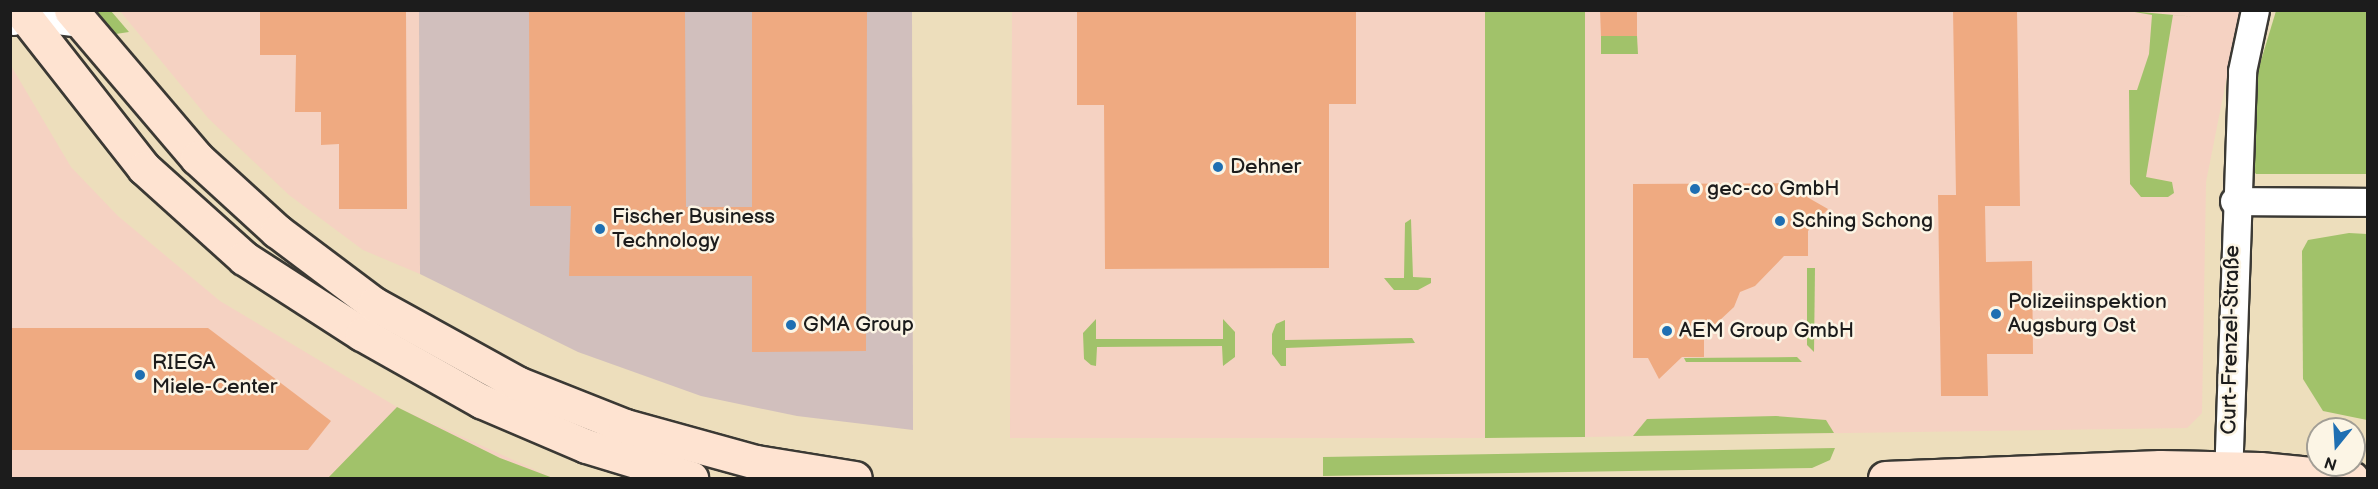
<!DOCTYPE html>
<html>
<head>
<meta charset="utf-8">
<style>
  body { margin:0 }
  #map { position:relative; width:2378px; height:489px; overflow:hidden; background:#eddebc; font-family:"Balsamiq Sans",sans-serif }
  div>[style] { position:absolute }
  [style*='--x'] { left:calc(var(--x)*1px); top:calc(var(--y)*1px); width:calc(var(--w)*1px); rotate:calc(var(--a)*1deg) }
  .built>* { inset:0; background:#f5d2c2 }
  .industrial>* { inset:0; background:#d1bfbd }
  .green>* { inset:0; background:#a1c26a }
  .building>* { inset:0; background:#efaa81 }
  .roads { filter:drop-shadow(2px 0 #3b3934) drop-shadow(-2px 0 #3b3934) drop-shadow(0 2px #3b3934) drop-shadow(0 -2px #3b3934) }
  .street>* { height:27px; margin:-13.5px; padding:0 13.5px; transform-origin:13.5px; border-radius:13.5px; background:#fff }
  .secondary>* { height:33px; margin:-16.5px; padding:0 16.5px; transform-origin:16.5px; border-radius:16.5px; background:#fee3d1 }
  .dots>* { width:16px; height:16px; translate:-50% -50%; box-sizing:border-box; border:3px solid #fcf5e5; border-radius:50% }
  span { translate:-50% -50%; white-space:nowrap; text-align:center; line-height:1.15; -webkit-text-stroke:5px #fcf5e5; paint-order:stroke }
  .poi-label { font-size:21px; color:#1c1c1c }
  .left { translate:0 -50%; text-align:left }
  .street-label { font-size:21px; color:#1c1c1c }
  .frame { position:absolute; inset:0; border:12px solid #1c1c1c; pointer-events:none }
  .north { position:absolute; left:2306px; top:417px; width:60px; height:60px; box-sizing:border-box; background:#fcf5e5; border:2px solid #a29e95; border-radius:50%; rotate:198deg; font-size:16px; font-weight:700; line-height:24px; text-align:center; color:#1c1c1c }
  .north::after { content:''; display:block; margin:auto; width:21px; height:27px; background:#1f6fb2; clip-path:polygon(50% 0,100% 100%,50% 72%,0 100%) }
</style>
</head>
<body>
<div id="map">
  <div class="built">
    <i style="clip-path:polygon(120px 11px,419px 11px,420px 274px,363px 250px,289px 195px,208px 118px)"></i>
    <i style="clip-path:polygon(1012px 11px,1485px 11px,1485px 438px,1010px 438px)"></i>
    <i style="clip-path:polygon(1585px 11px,2240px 11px,2206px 182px,2202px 413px,2187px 428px,1585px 437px)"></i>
    <i style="clip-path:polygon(10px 64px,71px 167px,118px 216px,220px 301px,397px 407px,553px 478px,11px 478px)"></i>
  </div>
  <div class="industrial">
    <i style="clip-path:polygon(419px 11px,912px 11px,913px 430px,797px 416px,701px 396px,578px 352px,420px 274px)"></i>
  </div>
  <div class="green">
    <i style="clip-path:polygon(87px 11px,111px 11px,129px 32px,109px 35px)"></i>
    <i style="clip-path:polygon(1485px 11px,1585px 11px,1585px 437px,1485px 438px)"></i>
    <i style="clip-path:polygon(2129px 11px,2197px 17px,2173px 15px,2146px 177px,2172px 182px,2174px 193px,2168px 197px,2141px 197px,2130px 184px,2129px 90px,2137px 90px,2149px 54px,2152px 15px)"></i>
    <i style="clip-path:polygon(2276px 11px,2367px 11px,2367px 174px,2256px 174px,2248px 165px,2256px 77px)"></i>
    <i style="clip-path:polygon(1601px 36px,1637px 36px,1638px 54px,1601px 54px)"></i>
    <i style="clip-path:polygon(1411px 219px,1413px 277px,1431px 278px,1431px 283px,1418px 290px,1394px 290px,1384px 278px,1404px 278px,1405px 223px)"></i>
    <i style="clip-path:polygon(2349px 233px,2367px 234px,2367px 420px,2323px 411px,2303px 379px,2302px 251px,2308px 240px)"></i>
    <i style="clip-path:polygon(1807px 268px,1815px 268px,1814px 352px,1807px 345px)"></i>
    <i style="clip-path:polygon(1096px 319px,1096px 339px,1223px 339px,1223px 319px,1235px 332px,1235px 357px,1223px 366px,1222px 346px,1097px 347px,1096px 366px,1091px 365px,1084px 359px,1083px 333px)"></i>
    <i style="clip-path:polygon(1285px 320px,1285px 340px,1412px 338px,1415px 343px,1286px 348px,1286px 366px,1281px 366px,1272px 354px,1272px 334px,1276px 324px)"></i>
    <i style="clip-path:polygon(1797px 357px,1802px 362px,1686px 362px,1684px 358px)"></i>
    <i style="clip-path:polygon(397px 407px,500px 458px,553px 478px,328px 478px)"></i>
    <i style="clip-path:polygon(1776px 416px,1826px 420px,1834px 433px,1633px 436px,1647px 419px)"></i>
    <i style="clip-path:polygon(1835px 448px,1830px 460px,1812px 468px,1323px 476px,1323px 457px)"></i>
  </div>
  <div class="building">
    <i style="clip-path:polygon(260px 10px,406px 10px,407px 209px,339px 209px,339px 144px,321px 145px,321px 112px,295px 112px,296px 55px,260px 55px)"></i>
    <i style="clip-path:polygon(529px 10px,685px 10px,686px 207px,752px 207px,752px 10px,867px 10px,866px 351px,752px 352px,752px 276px,569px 276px,571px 206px,530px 206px)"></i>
    <i style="clip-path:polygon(1077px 10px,1356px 10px,1356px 104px,1329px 104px,1329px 268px,1105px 269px,1104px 105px,1077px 105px)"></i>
    <i style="clip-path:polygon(1600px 10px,1637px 10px,1637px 36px,1601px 36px)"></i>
    <i style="clip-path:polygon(1953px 10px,2017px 10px,2020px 206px,1985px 206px,1986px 262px,2032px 261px,2033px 354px,1987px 354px,1988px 396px,1941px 396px,1938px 195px,1956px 195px)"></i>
    <i style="clip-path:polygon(1807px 183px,1807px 197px,1828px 209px,1808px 231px,1808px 256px,1784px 256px,1755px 286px,1740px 292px,1734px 307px,1704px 335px,1704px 357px,1682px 357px,1659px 379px,1648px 358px,1633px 358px,1633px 184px)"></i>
    <i style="clip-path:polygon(10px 328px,208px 328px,331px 421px,308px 450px,10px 450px)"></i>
  </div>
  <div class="roads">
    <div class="street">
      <i style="--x:13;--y:21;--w:12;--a:-24"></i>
      <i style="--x:24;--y:16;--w:56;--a:7.1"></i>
      <i style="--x:2234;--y:201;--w:134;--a:0.4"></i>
      <i style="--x:2228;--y:478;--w:407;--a:-88"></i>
      <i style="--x:2242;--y:71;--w:62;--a:-78"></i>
    </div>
    <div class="secondary">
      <i style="--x:20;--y:10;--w:201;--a:51.9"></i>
      <i style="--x:144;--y:168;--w:135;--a:42"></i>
      <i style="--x:244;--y:258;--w:140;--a:32.8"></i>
      <i style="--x:362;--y:334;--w:137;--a:29.4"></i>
      <i style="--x:481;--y:401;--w:114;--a:23.2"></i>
      <i style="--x:586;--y:446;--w:110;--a:16.9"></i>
      <i style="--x:71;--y:10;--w:194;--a:49.6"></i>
      <i style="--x:197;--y:158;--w:108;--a:42.4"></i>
      <i style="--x:277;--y:231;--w:121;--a:37"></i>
      <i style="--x:374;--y:304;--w:163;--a:28.9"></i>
      <i style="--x:517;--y:383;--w:116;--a:21.7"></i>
      <i style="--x:625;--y:426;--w:136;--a:15.4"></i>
      <i style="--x:756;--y:462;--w:100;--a:9.2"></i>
      <i style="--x:1885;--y:478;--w:275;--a:-2.3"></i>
      <i style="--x:2160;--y:467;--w:100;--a:1.1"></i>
      <i style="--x:2260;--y:469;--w:92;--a:5.6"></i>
    </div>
  </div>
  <div class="dots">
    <i style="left:1218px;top:167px;background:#1f6fb2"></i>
    <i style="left:1695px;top:189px;background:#1f6fb2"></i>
    <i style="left:1780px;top:221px;background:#1f6fb2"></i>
    <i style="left:600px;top:229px;background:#1f6fb2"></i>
    <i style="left:1996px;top:314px;background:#1f6fb2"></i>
    <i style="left:791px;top:325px;background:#1f6fb2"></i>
    <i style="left:1667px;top:331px;background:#1f6fb2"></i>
    <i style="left:140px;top:375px;background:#1f6fb2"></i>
  </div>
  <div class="poi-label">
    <span class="left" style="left:1230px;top:167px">Dehner</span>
    <span class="left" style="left:1707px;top:189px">gec-co GmbH</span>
    <span class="left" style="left:612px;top:229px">Fischer Business<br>Technology</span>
    <span class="left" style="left:1792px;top:221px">Sching Schong</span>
    <span class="left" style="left:2008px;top:314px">Polizeiinspektion<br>Augsburg Ost</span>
    <span class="left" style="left:803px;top:325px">GMA Group</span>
    <span class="left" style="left:1679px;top:331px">AEM Group GmbH</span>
    <span class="left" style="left:152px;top:375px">RIEGA<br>Miele-Center</span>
  </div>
  <div class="street-label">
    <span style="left:2231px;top:340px;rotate:-89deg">Curt-Frenzel-Straße</span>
  </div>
  <div class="frame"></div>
  <div class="north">N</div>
</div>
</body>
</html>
